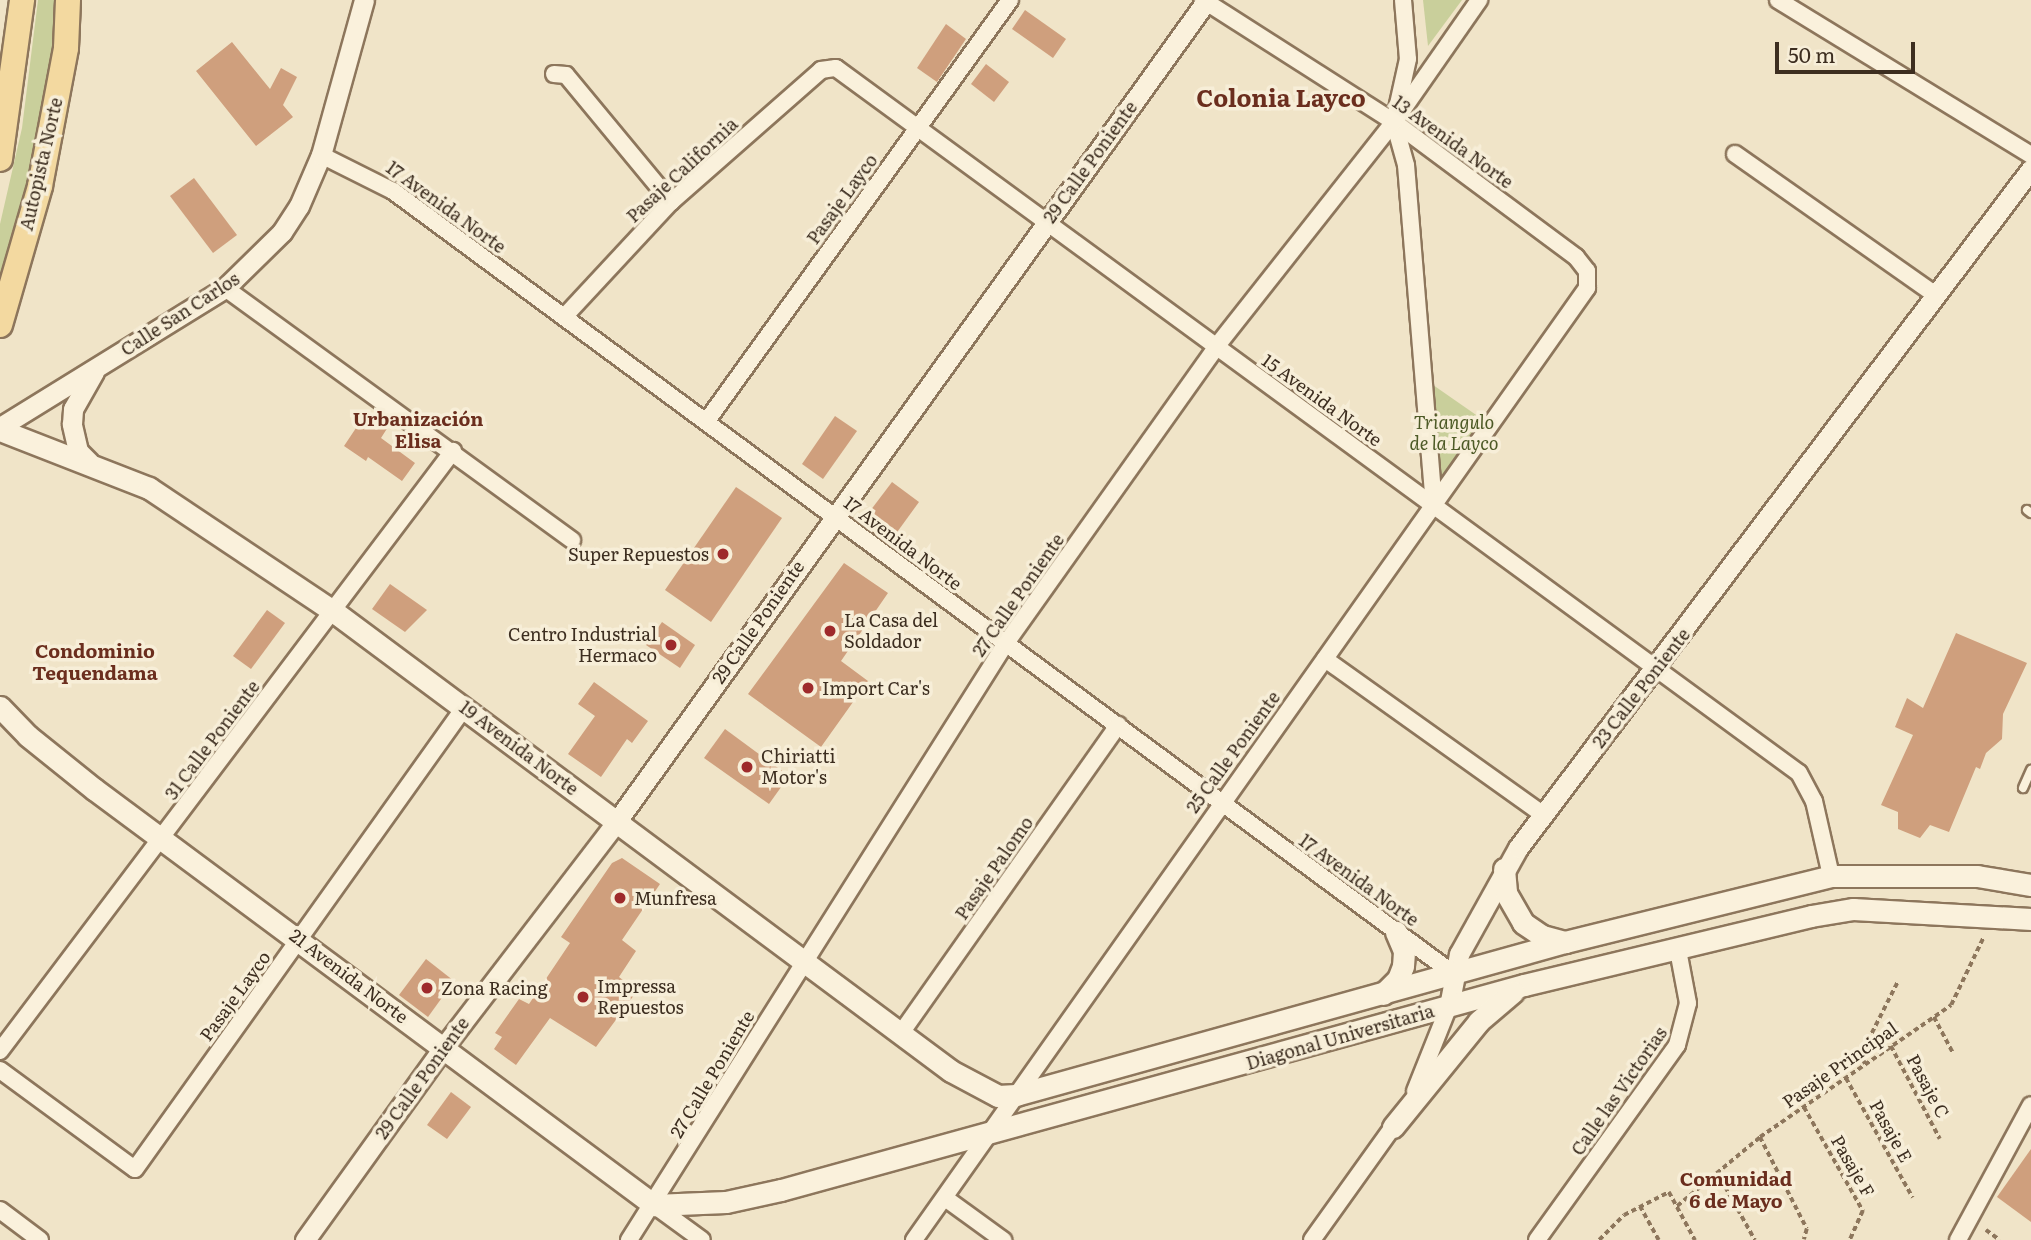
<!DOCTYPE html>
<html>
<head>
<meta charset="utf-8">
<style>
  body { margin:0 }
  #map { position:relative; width:2031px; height:1240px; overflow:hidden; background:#f0e4c8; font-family:Literata,serif }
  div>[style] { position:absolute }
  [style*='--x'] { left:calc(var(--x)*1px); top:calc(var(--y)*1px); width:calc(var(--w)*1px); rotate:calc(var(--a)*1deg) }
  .green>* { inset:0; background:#c9cf9b }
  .building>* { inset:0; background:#cf9f7d }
  .path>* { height:3.5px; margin-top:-1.75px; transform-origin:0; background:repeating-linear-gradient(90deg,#8d765c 0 5px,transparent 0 8.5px) }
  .roads { filter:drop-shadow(2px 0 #8d765c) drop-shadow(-2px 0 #8d765c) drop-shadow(0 2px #8d765c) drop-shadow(0 -2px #8d765c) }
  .service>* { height:8px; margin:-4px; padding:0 4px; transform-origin:4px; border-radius:4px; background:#faf1dc }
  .minor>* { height:16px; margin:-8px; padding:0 8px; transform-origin:8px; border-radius:8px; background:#faf1dc }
  .tertiary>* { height:19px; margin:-9.5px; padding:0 9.5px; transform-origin:9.5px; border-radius:9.5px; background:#faf1dc }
  .secondary>* { height:21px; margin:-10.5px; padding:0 10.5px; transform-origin:10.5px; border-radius:10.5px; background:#faf1dc }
  .primary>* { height:24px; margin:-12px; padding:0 12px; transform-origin:12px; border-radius:12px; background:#f3d9a0 }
  .dots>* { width:19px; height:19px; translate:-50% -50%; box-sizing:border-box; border:4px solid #f7eed8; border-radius:50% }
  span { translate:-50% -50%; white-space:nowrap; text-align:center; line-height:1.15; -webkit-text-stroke:7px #f7eed8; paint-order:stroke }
  .street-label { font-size:18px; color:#3d2e20 }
  .park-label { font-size:18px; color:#4d5a26; font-style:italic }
  .poi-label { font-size:18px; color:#3d2e20 }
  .right { translate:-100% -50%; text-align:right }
  .left { translate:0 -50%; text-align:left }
  .neighbourhood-label { font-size:19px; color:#6b2e1e; font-weight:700 }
  .district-label { font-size:24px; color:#6b2e1e; font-weight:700 }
  .scale { position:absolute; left:1775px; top:42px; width:140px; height:32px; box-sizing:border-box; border:4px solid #3d2e20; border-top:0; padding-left:9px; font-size:21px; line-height:24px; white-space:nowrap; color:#3d2e20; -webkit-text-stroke:5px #f7eed8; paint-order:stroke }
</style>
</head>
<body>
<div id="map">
  <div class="green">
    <i style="clip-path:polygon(38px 0,59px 0,53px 56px,40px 145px,0 294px,0 224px,22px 128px)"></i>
    <i style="clip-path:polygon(1423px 0,1462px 0,1428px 46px)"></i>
    <i style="clip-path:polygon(1423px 378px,1492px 426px,1434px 507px)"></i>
  </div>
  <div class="building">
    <i style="clip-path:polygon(1025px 10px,1066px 39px,1053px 58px,1012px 29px)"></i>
    <i style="clip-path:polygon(946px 24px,966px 39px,937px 82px,917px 68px)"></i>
    <i style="clip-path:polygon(232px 42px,270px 89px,281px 68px,297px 77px,283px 105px,293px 117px,256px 146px,196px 71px)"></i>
    <i style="clip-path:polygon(986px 64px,1009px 82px,994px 102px,971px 84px)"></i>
    <i style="clip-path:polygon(194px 178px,237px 235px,213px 253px,170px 196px)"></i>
    <i style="clip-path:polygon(366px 413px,388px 427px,381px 438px,415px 463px,402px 481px,368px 457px,366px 461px,344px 446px)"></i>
    <i style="clip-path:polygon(835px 416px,857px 431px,823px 479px,802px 464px)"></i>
    <i style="clip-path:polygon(892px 482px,919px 502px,895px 535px,867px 515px)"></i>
    <i style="clip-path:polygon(736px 487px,782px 518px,711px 622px,665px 590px)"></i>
    <i style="clip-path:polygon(844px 563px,888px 593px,841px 661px,868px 681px,821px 747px,748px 694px)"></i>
    <i style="clip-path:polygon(390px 584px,427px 610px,405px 632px,372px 609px)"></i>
    <i style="clip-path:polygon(267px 610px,285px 623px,251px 669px,233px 656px)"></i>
    <i style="clip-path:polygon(662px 622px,695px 645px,680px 668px,646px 645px)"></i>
    <i style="clip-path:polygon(1956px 633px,2027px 663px,2003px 714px,2002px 739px,1986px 753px,1980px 769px,1976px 767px,1949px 832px,1930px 825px,1920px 838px,1898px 829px,1898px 812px,1881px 805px,1913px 735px,1895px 727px,1907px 698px,1923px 708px)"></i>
    <i style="clip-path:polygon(594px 682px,648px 721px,632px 743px,627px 739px,601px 777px,568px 754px,595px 716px,578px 704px)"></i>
    <i style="clip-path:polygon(725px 729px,789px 776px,769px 804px,704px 758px)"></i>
    <i style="clip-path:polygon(622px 858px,660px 884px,622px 940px,636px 951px,619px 977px,637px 991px,596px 1047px,550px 1018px,516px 1065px,494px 1049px,502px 1037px,495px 1033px,519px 999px,529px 1004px,570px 943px,561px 937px,612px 863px)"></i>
    <i style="clip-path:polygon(426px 959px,454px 981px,428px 1017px,399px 995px)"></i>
    <i style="clip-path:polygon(451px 1092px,471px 1107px,447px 1139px,427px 1125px)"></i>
    <i style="clip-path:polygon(2031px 1149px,2031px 1222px,1997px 1197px)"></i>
  </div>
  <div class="path">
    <i style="--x:1934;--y:1017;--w:40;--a:62"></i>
    <i style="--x:1891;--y:1046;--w:105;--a:62.2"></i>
    <i style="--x:1865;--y:1064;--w:9;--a:-122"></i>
    <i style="--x:1860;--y:1056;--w:84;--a:-63.1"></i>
    <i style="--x:1846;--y:1078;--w:137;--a:60.8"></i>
    <i style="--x:1804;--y:1107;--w:120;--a:60.4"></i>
    <i style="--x:1863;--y:1211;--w:32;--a:114"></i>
    <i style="--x:1760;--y:1137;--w:103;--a:62.9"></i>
    <i style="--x:1807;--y:1229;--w:11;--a:105"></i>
    <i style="--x:1717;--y:1172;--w:78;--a:60.8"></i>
    <i style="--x:1640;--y:1206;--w:39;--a:61"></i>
    <i style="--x:1677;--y:1206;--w:108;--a:-39.7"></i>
    <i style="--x:1760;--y:1137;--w:232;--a:-34.6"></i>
    <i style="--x:1951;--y:1005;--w:76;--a:-64.4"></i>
    <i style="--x:1986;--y:1230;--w:17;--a:36"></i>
    <i style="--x:1599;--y:1240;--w:35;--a:-45"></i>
    <i style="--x:1624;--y:1215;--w:51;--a:-27.1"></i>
    <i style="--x:1669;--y:1192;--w:55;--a:61.6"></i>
  </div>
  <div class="roads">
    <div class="service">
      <i style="--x:2027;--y:510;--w:5;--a:37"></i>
      <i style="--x:2023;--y:788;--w:20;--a:-66"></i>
    </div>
    <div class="minor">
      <i style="--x:1403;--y:0;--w:59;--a:85.2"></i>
      <i style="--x:1408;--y:59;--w:65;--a:102.5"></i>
      <i style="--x:1394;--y:122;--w:45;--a:74.4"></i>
      <i style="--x:1406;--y:165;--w:343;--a:85.3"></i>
      <i style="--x:1778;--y:0;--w:297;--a:31.5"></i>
      <i style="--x:554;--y:74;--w:12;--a:5"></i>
      <i style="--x:566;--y:75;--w:165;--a:50.4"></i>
      <i style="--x:1735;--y:154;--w:247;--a:35.1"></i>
      <i style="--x:321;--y:155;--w:80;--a:26.6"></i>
      <i style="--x:393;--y:191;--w:1319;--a:36.43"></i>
      <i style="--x:225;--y:288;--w:429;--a:36"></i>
      <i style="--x:564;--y:317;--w:157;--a:-47.1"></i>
      <i style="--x:671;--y:202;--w:200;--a:-41.3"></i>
      <i style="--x:821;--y:70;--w:15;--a:-8"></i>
      <i style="--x:836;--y:68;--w:1193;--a:36.21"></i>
      <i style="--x:1799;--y:773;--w:32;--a:62"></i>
      <i style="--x:1814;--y:801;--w:77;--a:77.2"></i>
      <i style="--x:706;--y:422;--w:520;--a:-54.23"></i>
      <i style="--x:1325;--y:659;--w:267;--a:35.5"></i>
      <i style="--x:901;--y:1033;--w:377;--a:-54.8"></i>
      <i style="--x:0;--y:1051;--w:752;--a:-52.95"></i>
      <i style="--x:0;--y:1070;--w:167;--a:36.3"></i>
      <i style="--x:135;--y:1169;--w:566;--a:-54.49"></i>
      <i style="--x:1415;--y:1091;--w:92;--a:-68.2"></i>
      <i style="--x:945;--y:1198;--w:72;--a:35.9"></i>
      <i style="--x:654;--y:1205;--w:59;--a:36.1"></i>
      <i style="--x:0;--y:1210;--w:50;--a:36.9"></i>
      <i style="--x:629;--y:1240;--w:706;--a:-57.73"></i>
      <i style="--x:1006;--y:643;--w:363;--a:-54.6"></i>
      <i style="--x:1216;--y:347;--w:287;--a:-51.7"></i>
      <i style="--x:1394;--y:122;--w:149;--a:-55.1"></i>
      <i style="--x:914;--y:1240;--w:1166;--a:-54.74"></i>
      <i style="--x:1587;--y:288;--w:17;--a:-90"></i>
      <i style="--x:1587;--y:271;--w:18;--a:-128"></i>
      <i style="--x:1576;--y:257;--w:227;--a:-143.4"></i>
      <i style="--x:1394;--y:122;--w:227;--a:-147.4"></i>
      <i style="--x:1312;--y:1240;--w:148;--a:-54.4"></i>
      <i style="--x:1537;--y:1240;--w:240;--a:-54.3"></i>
      <i style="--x:1677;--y:1045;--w:43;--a:-75.3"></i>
      <i style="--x:1688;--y:1003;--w:54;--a:-100.7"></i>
      <i style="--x:1958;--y:1240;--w:153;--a:-61.6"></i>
    </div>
    <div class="tertiary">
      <i style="--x:0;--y:427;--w:264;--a:-31.7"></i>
      <i style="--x:225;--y:288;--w:80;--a:-44.5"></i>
      <i style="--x:282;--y:232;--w:31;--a:-57"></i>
      <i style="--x:299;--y:206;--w:56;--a:-66.7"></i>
      <i style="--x:321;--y:155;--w:161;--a:-74.5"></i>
      <i style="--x:89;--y:462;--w:16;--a:-135"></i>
      <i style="--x:78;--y:451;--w:28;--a:-103"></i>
      <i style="--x:72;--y:424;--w:15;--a:-86"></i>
      <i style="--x:73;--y:409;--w:43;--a:-60.4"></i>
      <i style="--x:1449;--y:1006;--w:53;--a:-79.1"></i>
      <i style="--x:1459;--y:954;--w:121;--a:-60.9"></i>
      <i style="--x:1518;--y:848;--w:851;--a:-52.93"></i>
      <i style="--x:305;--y:1240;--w:236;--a:-54.3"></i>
      <i style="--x:443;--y:1048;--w:286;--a:-52.5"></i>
      <i style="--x:617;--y:821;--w:1011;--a:-54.3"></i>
    </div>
    <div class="secondary">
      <i style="--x:0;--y:430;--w:160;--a:21.3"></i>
      <i style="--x:149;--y:488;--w:221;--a:33.8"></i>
      <i style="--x:333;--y:611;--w:770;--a:36.66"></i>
      <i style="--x:951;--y:1071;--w:53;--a:28"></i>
      <i style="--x:998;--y:1096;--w:18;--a:-3"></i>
      <i style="--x:1016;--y:1095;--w:570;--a:-15.57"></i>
      <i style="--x:1565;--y:942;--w:274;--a:-13.9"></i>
      <i style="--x:1831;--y:876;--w:146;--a:0"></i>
      <i style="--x:1977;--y:876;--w:55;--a:9.5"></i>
      <i style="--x:0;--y:707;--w:40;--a:46"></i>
      <i style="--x:28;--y:736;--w:85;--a:38.8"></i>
      <i style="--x:94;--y:789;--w:698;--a:36.61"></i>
      <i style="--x:654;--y:1205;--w:72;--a:-2.4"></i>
      <i style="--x:726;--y:1202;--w:56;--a:-12.3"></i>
      <i style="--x:781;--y:1190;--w:771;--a:-15.42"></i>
      <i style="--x:1524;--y:985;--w:295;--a:-13.5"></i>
      <i style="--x:1811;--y:916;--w:43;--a:-9.5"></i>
      <i style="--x:1853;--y:909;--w:178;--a:3.2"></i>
      <i style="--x:1504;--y:869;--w:24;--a:85"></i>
      <i style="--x:1506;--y:893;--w:34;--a:60"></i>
      <i style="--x:1523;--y:923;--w:23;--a:34"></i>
      <i style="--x:1542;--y:936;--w:24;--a:15"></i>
      <i style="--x:1383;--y:994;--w:21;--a:-45"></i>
      <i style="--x:1398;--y:979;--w:14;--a:-69"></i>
      <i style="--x:1403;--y:966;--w:15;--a:-86"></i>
      <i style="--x:1404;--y:951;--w:21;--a:-113"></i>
      <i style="--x:1393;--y:1127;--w:136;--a:-50.9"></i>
      <i style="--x:1479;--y:1021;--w:45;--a:-40.5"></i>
    </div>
    <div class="primary">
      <i style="--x:0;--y:159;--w:161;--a:-82.1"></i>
      <i style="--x:0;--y:325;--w:145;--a:-73.9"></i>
      <i style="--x:40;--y:186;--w:140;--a:-79.3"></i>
      <i style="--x:66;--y:48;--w:48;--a:-87.6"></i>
    </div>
  </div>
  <div class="dots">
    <i style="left:723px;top:554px;background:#9e2a2b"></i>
    <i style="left:830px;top:631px;background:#9e2a2b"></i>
    <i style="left:671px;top:645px;background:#9e2a2b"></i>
    <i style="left:808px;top:688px;background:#9e2a2b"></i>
    <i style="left:747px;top:767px;background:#9e2a2b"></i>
    <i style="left:620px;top:898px;background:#9e2a2b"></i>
    <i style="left:427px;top:988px;background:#9e2a2b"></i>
    <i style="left:583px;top:997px;background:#9e2a2b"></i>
  </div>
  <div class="street-label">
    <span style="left:1453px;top:142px;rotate:36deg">13 Avenida Norte</span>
    <span style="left:1090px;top:162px;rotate:-54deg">29 Calle Poniente</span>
    <span style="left:41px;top:164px;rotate:-77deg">Autopista Norte</span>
    <span style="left:682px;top:170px;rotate:-43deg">Pasaje California</span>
    <span style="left:842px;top:199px;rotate:-54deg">Pasaje Layco</span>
    <span style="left:446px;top:207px;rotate:36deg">17 Avenida Norte</span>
    <span style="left:180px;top:314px;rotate:-33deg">Calle San Carlos</span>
    <span style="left:1322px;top:400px;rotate:36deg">15 Avenida Norte</span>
    <span style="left:903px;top:543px;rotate:37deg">17 Avenida Norte</span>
    <span style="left:1018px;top:595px;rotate:-55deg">27 Calle Poniente</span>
    <span style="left:758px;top:622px;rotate:-55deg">29 Calle Poniente</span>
    <span style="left:1641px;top:688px;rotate:-52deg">23 Calle Poniente</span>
    <span style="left:212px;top:740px;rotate:-53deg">31 Calle Poniente</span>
    <span style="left:519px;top:748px;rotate:37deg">19 Avenida Norte</span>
    <span style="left:1233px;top:752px;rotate:-54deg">25 Calle Poniente</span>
    <span style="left:994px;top:868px;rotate:-55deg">Pasaje Palomo</span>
    <span style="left:1359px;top:880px;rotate:36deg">17 Avenida Norte</span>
    <span style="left:349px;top:976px;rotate:37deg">21 Avenida Norte</span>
    <span style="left:235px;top:996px;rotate:-54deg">Pasaje Layco</span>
    <span style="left:1340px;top:1037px;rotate:-16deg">Diagonal Universitaria</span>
    <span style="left:1840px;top:1065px;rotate:-35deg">Pasaje Principal</span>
    <span style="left:712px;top:1074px;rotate:-59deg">27 Calle Poniente</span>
    <span style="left:422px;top:1078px;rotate:-54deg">29 Calle Poniente</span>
    <span style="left:1928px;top:1086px;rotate:62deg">Pasaje C</span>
    <span style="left:1619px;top:1091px;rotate:-55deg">Calle las Victorias</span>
    <span style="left:1891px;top:1131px;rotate:61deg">Pasaje E</span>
    <span style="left:1853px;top:1166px;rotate:60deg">Pasaje F</span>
  </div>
  <div class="park-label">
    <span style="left:1454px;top:433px">Triangulo<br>de la Layco</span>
  </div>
  <div class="poi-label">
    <span class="right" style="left:709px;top:554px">Super Repuestos</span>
    <span class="left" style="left:844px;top:631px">La Casa del<br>Soldador</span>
    <span class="right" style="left:657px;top:645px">Centro Industrial<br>Hermaco</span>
    <span class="left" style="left:822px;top:688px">Import Car's</span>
    <span class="left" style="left:761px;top:767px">Chiriatti<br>Motor's</span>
    <span class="left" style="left:634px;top:898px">Munfresa</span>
    <span class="left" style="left:597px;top:997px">Impressa<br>Repuestos</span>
    <span class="left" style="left:441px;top:988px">Zona Racing</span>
  </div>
  <div class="neighbourhood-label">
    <span style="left:418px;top:430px">Urbanización<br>Elisa</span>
    <span style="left:95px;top:662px">Condominio<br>Tequendama</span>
    <span style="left:1736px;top:1190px">Comunidad<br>6 de Mayo</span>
  </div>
  <div class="district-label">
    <span style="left:1281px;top:97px">Colonia Layco</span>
  </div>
  <div class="scale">50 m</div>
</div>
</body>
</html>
